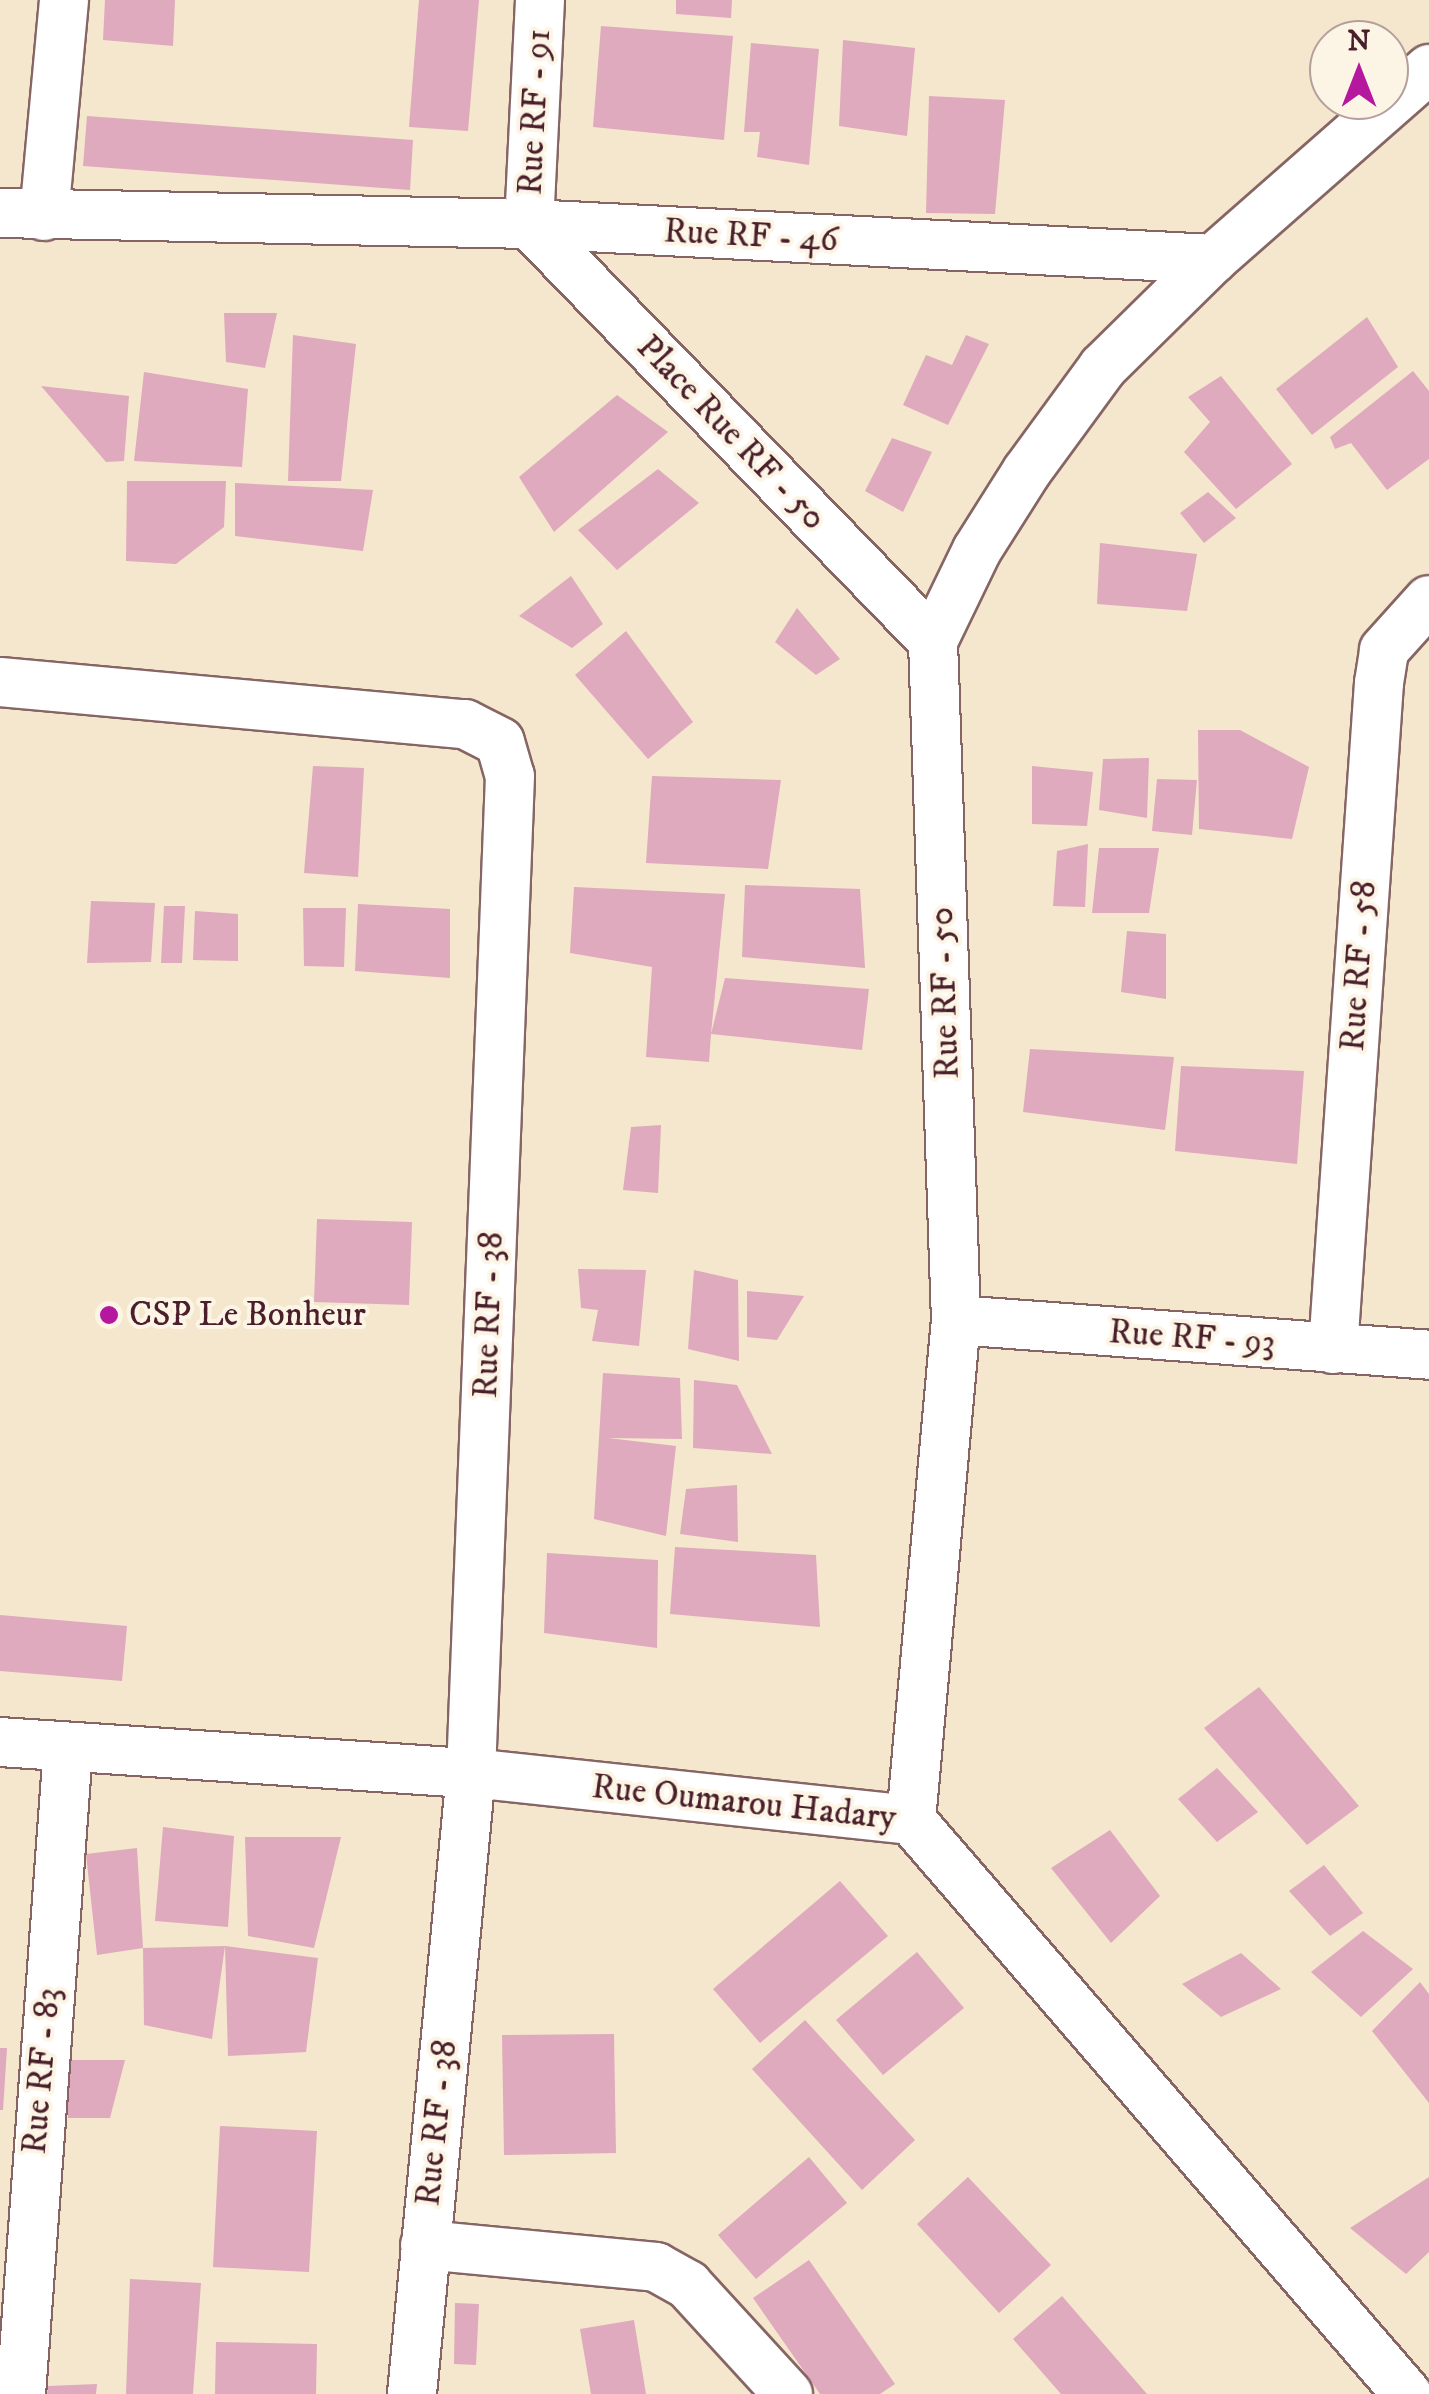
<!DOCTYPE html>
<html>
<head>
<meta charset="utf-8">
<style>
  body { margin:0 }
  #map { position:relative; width:1429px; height:2394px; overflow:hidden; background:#f5e7cd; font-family:"IM FELL DW Pica",serif }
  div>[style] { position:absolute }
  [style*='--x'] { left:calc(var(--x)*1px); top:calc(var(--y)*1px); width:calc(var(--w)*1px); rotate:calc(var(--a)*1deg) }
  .building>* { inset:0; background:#dfaabd }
  .roads { filter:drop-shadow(2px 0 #866564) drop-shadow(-2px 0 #866564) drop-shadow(0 2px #866564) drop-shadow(0 -2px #866564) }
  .minor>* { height:48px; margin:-24px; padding:0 24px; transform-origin:24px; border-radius:24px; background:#fff }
  .dots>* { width:28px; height:28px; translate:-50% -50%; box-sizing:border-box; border:5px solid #fcf5e5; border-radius:50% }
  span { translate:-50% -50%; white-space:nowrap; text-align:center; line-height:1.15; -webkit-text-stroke:8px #fcf5e5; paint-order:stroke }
  .street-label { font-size:35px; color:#4a1f2b }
  .poi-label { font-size:35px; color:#4a1f2b }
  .left { translate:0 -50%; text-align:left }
  .north { position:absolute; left:1309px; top:20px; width:100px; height:100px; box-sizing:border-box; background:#fcf5e5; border:2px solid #b59f9b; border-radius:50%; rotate:0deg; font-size:28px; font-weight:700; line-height:40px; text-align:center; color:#4a1f2b }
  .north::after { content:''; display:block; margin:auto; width:35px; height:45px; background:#b5179e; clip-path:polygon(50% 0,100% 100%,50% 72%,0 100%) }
</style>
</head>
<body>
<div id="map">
  <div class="building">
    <i style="clip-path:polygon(105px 0,175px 0,173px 46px,103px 40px)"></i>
    <i style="clip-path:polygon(419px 0,479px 0,468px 131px,409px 127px)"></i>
    <i style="clip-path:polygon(676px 0,732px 0,731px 18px,676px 14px)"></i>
    <i style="clip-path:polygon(601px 26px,733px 36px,724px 140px,593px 127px)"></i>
    <i style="clip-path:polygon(843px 40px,915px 48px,907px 136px,839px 126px)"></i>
    <i style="clip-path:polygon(751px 43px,819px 49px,809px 165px,757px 157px,760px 132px,744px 132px)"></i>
    <i style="clip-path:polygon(929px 96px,1005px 100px,995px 214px,926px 213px)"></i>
    <i style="clip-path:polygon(87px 116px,413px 140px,410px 190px,83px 166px)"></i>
    <i style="clip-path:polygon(224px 313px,277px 313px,265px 368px,226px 362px)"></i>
    <i style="clip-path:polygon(1367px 317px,1398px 367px,1312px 435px,1276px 389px)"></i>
    <i style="clip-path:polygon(293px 335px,356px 344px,341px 481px,288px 481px)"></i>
    <i style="clip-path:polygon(966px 335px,989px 344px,948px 425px,903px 405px,926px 355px,952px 365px)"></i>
    <i style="clip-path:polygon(1413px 371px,1429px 391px,1429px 459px,1387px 490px,1351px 443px,1335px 449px,1330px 437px)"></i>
    <i style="clip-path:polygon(144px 372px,248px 389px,242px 467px,134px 461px)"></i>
    <i style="clip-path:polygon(1221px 376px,1292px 464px,1236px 509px,1184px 452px,1210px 422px,1188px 397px)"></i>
    <i style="clip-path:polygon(41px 386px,129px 396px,124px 461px,106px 462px)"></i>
    <i style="clip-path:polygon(617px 395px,668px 432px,554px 532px,519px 477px)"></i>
    <i style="clip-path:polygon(892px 438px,932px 452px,903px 512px,865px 491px)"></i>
    <i style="clip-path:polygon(658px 469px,699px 503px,617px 570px,578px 530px)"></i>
    <i style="clip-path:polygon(127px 481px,226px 481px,224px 527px,176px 564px,126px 561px)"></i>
    <i style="clip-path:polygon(235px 483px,373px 490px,363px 551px,235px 536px)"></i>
    <i style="clip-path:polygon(1208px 492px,1236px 518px,1204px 543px,1180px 513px)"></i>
    <i style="clip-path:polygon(1100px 543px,1197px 554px,1187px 611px,1097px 604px)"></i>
    <i style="clip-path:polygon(571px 576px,603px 624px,572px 648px,519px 616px)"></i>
    <i style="clip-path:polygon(797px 608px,840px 659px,816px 675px,775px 642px)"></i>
    <i style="clip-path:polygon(626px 631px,693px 722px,648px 759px,575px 675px)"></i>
    <i style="clip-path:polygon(1198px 730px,1240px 730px,1309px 767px,1292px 839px,1199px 829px)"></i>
    <i style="clip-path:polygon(1149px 758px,1147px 818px,1099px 810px,1103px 759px)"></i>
    <i style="clip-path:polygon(313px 766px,364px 768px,358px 877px,304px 873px)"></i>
    <i style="clip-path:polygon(1032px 766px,1093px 772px,1087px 826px,1032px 824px)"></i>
    <i style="clip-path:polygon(652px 776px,781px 780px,768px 869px,646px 863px)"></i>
    <i style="clip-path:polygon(1157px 779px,1197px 780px,1192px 835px,1152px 831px)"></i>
    <i style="clip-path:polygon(1088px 844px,1085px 907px,1053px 906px,1057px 851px)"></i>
    <i style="clip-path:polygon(1099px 848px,1159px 848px,1149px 913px,1092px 913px)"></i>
    <i style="clip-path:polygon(745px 885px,860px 889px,865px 968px,742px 957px)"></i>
    <i style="clip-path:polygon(574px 887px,725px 894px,711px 1034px,725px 978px,869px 989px,862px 1050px,711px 1034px,709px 1062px,646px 1057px,652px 967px,570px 953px)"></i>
    <i style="clip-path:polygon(91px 901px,155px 903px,151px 962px,87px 963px)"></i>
    <i style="clip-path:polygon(358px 904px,450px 909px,450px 978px,355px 971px)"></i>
    <i style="clip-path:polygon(164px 906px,185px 906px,182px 963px,161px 963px)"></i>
    <i style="clip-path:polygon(303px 908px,346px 908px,344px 967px,304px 966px)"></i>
    <i style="clip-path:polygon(195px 911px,238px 914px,238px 961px,193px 960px)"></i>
    <i style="clip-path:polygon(1127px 931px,1166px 934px,1166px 999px,1121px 992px)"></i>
    <i style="clip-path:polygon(1030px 1049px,1174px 1057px,1165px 1130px,1023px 1112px)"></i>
    <i style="clip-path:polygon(1181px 1066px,1304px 1071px,1297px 1164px,1175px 1151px)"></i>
    <i style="clip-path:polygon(661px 1125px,658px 1193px,623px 1190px,631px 1127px)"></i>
    <i style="clip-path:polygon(317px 1219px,412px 1222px,409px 1305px,314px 1302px)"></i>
    <i style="clip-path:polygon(578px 1269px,646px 1270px,639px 1346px,592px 1341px,598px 1310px,581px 1308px)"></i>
    <i style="clip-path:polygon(694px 1270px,738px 1280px,739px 1361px,688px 1349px)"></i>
    <i style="clip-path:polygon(747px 1291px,804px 1296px,777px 1340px,747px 1337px)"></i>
    <i style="clip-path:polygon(603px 1373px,680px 1378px,682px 1439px,608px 1438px,676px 1446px,666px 1536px,594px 1519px)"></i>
    <i style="clip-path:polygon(694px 1380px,737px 1385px,772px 1454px,693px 1448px)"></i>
    <i style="clip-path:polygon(737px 1485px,738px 1542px,680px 1534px,686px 1489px)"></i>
    <i style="clip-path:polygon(675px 1547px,816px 1555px,820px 1627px,670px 1614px)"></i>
    <i style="clip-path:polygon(547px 1553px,658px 1560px,657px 1648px,544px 1633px)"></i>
    <i style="clip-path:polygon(0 1615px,127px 1626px,122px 1681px,0 1671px)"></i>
    <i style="clip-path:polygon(1259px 1687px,1359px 1806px,1307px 1845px,1204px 1728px)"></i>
    <i style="clip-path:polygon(1217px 1768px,1258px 1812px,1217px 1842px,1178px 1799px)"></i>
    <i style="clip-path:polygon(163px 1827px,234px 1836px,228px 1927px,155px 1921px)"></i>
    <i style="clip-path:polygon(1110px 1830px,1160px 1896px,1111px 1943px,1051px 1868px)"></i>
    <i style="clip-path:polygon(245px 1837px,341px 1837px,314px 1948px,248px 1936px)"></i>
    <i style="clip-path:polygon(137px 1848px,143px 1948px,225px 1946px,212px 2039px,144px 2025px,143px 1948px,97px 1955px,86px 1854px)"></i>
    <i style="clip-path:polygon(1324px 1865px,1363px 1913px,1330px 1936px,1289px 1891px)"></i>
    <i style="clip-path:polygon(840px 1881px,888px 1936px,760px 2043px,713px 1989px)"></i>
    <i style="clip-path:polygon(1363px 1931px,1413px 1969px,1361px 2017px,1311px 1972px)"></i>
    <i style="clip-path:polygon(225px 1946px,318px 1958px,306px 2052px,228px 2056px)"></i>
    <i style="clip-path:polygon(917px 1952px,964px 2008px,883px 2075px,836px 2020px)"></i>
    <i style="clip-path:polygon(1241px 1953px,1281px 1989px,1221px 2017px,1182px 1984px)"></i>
    <i style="clip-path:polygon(1420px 1982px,1429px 1994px,1429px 2103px,1372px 2031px)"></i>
    <i style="clip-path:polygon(805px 2020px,915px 2140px,862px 2190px,752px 2069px)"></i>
    <i style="clip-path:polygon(614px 2034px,616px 2153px,504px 2155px,502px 2035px)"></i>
    <i style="clip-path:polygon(0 2048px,7px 2048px,3px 2110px,0 2110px)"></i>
    <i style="clip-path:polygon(68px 2060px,125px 2060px,110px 2118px,68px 2118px)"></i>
    <i style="clip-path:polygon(220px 2126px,317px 2131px,309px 2272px,213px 2267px)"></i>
    <i style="clip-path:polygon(809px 2157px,847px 2203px,756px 2279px,718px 2235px)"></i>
    <i style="clip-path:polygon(968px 2177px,1051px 2265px,999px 2313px,917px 2224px)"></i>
    <i style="clip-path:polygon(1429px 2177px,1429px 2252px,1406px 2274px,1350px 2228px)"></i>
    <i style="clip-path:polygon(809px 2260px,895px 2384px,880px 2394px,820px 2394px,753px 2298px)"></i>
    <i style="clip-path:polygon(130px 2279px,201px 2283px,193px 2394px,126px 2394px)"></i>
    <i style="clip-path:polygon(1062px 2296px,1147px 2394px,1061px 2394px,1013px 2339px)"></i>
    <i style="clip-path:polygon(455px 2303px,479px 2304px,476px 2365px,454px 2364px)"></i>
    <i style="clip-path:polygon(634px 2320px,646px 2394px,591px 2394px,580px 2329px)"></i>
    <i style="clip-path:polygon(216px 2342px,317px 2344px,316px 2394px,215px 2394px)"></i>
    <i style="clip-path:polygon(97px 2384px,96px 2394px,47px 2394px,48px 2386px)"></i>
  </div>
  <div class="roads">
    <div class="minor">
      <i style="--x:540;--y:0;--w:224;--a:92.8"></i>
      <i style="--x:529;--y:224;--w:581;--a:45.91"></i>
      <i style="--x:0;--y:213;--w:529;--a:1.19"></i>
      <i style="--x:529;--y:224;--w:685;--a:2.93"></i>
      <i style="--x:1213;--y:259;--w:288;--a:-41.3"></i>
      <i style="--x:44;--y:216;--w:217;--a:-84.7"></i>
      <i style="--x:0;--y:682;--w:467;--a:5.2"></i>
      <i style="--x:465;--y:724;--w:39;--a:27"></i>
      <i style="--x:500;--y:742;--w:35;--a:74"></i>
      <i style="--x:510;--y:776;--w:998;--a:92.24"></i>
      <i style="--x:471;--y:1773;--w:624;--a:95.43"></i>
      <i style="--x:956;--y:1320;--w:474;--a:4.2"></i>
      <i style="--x:1333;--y:1349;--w:668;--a:-86.05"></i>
      <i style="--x:1379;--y:683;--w:33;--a:-81"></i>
      <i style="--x:1384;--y:650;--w:67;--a:-48"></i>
      <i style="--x:0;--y:1742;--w:472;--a:3.8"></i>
      <i style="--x:471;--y:1773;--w:443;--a:6.1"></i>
      <i style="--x:911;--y:1820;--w:759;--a:49.17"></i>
      <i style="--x:911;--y:1820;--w:502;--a:-84.86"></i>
      <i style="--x:956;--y:1320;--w:679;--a:-91.94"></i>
      <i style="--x:933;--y:641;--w:101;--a:-64.2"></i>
      <i style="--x:977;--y:550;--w:93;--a:-57.7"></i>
      <i style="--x:1027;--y:471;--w:129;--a:-53.8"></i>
      <i style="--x:1103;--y:367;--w:154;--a:-44.5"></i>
      <i style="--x:425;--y:2245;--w:232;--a:5.4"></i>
      <i style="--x:656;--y:2267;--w:37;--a:29"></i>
      <i style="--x:688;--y:2285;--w:148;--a:47.5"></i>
      <i style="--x:21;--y:2394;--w:647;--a:-85.83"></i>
    </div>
  </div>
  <div class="dots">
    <i style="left:109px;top:1315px;background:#b5179e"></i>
  </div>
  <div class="street-label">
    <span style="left:535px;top:112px;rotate:-87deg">Rue RF - 91</span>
    <span style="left:751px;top:236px;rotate:3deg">Rue RF - 46</span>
    <span style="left:731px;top:433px;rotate:46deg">Place Rue RF - 50</span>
    <span style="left:1359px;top:966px;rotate:-86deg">Rue RF - 58</span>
    <span style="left:945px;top:993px;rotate:-92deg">Rue RF - 50</span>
    <span style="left:489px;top:1315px;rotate:-88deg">Rue RF - 38</span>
    <span style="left:1192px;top:1338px;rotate:4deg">Rue RF - 93</span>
    <span style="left:744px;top:1803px;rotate:6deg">Rue Oumarou Hadary</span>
    <span style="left:42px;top:2071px;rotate:-85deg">Rue RF - 83</span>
    <span style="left:437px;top:2123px;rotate:-84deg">Rue RF - 38</span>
  </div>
  <div class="poi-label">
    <span class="left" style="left:129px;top:1315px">CSP Le Bonheur</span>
  </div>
  <div class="north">N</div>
</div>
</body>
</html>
